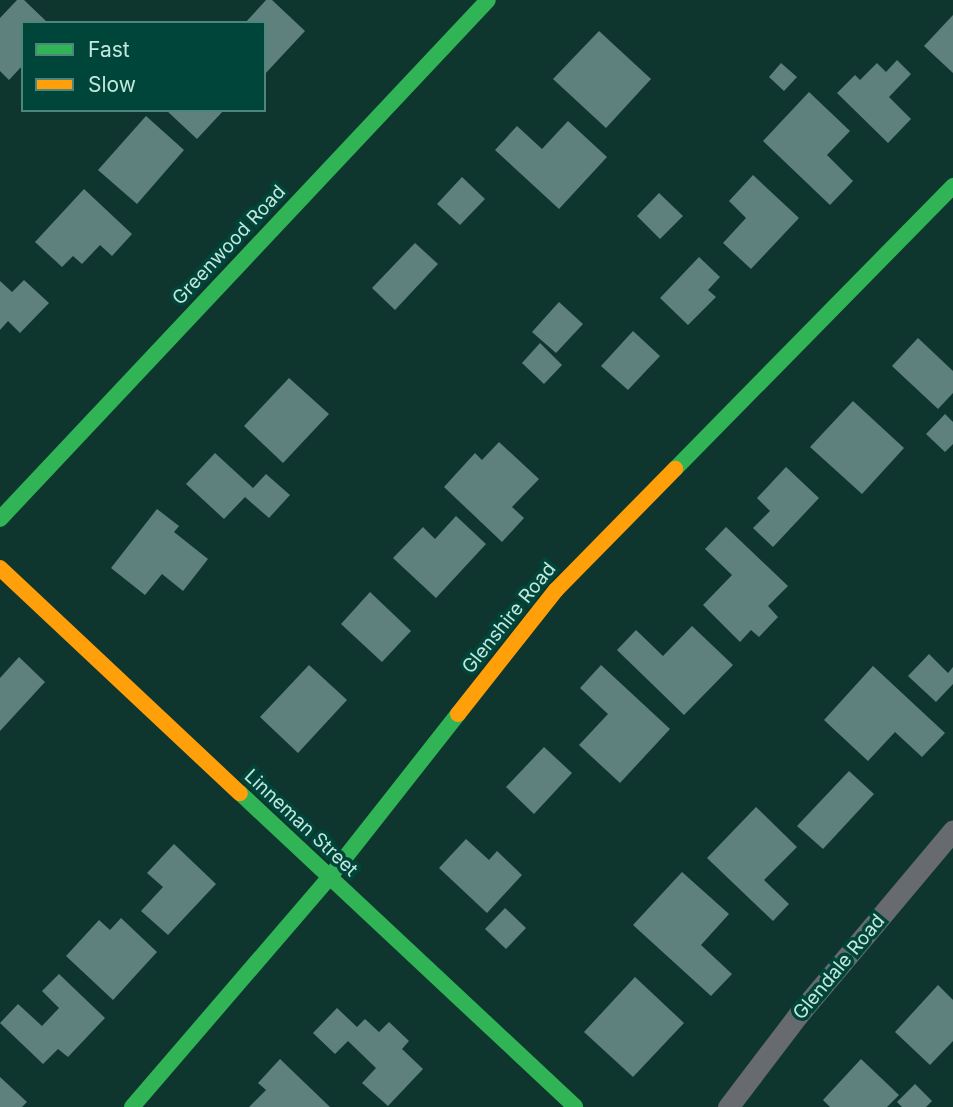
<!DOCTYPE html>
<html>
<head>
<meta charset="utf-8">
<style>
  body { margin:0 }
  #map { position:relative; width:953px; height:1107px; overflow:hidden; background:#0f362e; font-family:Inter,sans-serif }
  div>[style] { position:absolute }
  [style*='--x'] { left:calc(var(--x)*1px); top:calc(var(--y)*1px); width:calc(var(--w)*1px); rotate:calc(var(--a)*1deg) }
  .building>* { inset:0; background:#5f817d }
  .street>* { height:21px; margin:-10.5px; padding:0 10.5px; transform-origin:10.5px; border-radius:10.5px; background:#676b70 }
  .fast>* { height:16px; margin:-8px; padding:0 8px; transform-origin:8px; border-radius:8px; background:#30b455 }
  .slow>* { height:16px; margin:-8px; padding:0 8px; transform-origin:8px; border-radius:8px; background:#ff9f0a }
  span { translate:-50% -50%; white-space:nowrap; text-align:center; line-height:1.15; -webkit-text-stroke:7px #004539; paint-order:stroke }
  .street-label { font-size:19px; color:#c2e7dd }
  .legend { position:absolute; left:21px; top:21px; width:245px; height:91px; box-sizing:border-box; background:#004539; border:2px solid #4e867b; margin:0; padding:9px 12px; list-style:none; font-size:21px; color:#c2e7dd }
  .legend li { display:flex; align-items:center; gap:14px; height:35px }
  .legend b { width:35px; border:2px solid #4e867b }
</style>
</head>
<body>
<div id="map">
  <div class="building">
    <i style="clip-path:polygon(17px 0,24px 0,48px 23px,23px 23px,23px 65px,9px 80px,0 71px,0 18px)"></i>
    <i style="clip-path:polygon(266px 0,272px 0,305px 31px,264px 75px,264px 23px,245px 23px)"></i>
    <i style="clip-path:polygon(953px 15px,953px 73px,924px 46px)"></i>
    <i style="clip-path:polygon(599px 31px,651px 79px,606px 128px,553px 79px)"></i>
    <i style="clip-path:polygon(897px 60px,911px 74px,889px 97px,911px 119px,888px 143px,837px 93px,855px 75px,860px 80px,877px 63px,886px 72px)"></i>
    <i style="clip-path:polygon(781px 63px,797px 77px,784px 91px,769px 77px)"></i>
    <i style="clip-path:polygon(809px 92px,850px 131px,827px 155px,853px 181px,830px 205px,763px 141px)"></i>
    <i style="clip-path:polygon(166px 110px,224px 110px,197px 139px)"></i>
    <i style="clip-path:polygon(146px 116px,184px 150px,137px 204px,98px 170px)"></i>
    <i style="clip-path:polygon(568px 121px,607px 157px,559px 209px,495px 150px,517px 126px,542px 149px)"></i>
    <i style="clip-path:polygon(753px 175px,799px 218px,751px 269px,723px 243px,746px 218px,729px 201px)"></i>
    <i style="clip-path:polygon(462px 177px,485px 199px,460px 225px,437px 204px)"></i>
    <i style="clip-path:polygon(84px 189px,132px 234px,112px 256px,100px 245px,82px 264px,73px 256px,62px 267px,35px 242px)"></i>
    <i style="clip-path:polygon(659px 193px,683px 216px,660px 239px,637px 216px)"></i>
    <i style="clip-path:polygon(415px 243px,438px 264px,395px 310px,372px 288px)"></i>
    <i style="clip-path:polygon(699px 257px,720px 277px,708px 290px,716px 297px,688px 325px,660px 298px)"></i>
    <i style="clip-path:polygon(24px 280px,49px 303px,20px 333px,8px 321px,0 330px,0 281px,12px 292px)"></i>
    <i style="clip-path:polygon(559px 302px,583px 324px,556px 353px,532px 332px)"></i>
    <i style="clip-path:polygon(633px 331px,660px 356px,628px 390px,601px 366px)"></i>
    <i style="clip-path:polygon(918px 338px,953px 371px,953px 393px,938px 409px,892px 366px)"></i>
    <i style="clip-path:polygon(540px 343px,562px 365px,544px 384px,522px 363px)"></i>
    <i style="clip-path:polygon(289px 378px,329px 414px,283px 463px,244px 426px)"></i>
    <i style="clip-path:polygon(853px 401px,904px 448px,862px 494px,810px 447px)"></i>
    <i style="clip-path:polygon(945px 414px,953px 422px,953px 444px,945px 452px,926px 434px)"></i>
    <i style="clip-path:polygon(499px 442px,539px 479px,512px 507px,524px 518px,502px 542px,444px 487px,475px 453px,482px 460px)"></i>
    <i style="clip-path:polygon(215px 453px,253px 488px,266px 474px,290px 495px,269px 518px,245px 497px,224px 519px,186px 484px)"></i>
    <i style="clip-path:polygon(786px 467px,819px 498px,773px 547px,753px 528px,770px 511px,757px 498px)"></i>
    <i style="clip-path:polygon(157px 509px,179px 526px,174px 532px,208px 559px,183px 591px,162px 574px,145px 595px,111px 568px)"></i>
    <i style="clip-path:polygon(456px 516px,486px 544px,436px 598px,393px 558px,423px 527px,435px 539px)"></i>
    <i style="clip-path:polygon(726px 527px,788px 586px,768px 606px,778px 617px,759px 637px,751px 630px,740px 642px,703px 605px,732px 575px,705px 549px)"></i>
    <i style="clip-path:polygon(370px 592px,411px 631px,382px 662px,341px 624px)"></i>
    <i style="clip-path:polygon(692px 626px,733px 665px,684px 715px,617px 650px,636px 630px,663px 656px)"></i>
    <i style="clip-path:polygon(929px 654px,948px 673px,953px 667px,953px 684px,936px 702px,908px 676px)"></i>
    <i style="clip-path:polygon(19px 657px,45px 682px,0 731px,0 678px)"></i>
    <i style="clip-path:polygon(309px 665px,347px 700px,298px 753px,260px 717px)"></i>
    <i style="clip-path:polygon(601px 665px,670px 729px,620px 783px,579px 745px,608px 714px,580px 688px)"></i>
    <i style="clip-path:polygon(873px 666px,945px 733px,922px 757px,895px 732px,868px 761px,824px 720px)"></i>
    <i style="clip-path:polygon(544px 747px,572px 773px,534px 814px,506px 787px)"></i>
    <i style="clip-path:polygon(849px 771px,874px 794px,823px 849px,797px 826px)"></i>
    <i style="clip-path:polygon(756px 807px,797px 847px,764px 880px,789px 904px,773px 921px,707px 858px)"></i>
    <i style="clip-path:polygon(466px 839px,489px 860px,497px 851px,522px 875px,487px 913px,439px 868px)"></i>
    <i style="clip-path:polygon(174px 844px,216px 884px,168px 935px,141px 911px,163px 887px,147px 873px)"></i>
    <i style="clip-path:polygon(682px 872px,729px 914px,701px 945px,732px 974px,711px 996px,633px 925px)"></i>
    <i style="clip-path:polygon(505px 908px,526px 928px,506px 949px,485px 929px)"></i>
    <i style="clip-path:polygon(121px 918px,157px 952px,113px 1000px,66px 956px,99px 920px,110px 930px)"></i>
    <i style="clip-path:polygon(59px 974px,105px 1018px,68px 1057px,58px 1049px,43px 1064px,0 1023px,18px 1004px,42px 1026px,59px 1008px,42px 991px)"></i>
    <i style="clip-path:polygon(635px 977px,684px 1023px,633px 1077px,584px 1032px)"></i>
    <i style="clip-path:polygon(938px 985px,953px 1000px,953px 1041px,930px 1065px,895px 1032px)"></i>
    <i style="clip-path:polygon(337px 1008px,357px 1027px,365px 1019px,379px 1032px,389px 1022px,409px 1041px,402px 1049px,423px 1069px,388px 1106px,362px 1083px,376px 1068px,348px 1041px,335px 1054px,313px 1033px)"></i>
    <i style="clip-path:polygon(280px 1059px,330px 1107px,249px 1107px,266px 1090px,258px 1083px)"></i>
    <i style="clip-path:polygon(861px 1059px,899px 1095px,887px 1107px,830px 1107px,823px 1100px)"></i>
    <i style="clip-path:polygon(0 1077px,27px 1102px,22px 1107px,0 1107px)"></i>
    <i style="clip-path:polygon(915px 1084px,932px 1101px,926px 1107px,902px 1107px,897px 1102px)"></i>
  </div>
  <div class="street">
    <i style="--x:728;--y:1107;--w:116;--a:-52.7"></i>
    <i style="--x:798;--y:1015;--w:241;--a:-50"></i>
  </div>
  <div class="fast">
    <i style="--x:675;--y:469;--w:397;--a:-45.5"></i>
    <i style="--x:0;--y:519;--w:712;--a:-46.76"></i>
    <i style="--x:240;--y:793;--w:459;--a:43.1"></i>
    <i style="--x:132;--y:1107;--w:302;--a:-49.3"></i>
    <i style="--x:329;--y:878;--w:209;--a:-51.8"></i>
  </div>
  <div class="slow">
    <i style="--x:0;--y:568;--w:329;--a:43.2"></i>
    <i style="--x:458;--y:714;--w:158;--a:-51.7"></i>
    <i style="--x:556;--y:590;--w:170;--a:-45.5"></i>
  </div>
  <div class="street-label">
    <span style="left:229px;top:245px;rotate:-47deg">Greenwood Road</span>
    <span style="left:509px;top:618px;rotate:-51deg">Glenshire Road</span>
    <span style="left:301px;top:823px;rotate:43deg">Linneman Street</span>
    <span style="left:839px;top:967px;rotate:-50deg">Glendale Road</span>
  </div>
  <ul class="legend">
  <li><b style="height:9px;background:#30b455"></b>Fast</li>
  <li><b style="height:9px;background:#ff9f0a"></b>Slow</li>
  </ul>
</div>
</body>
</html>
